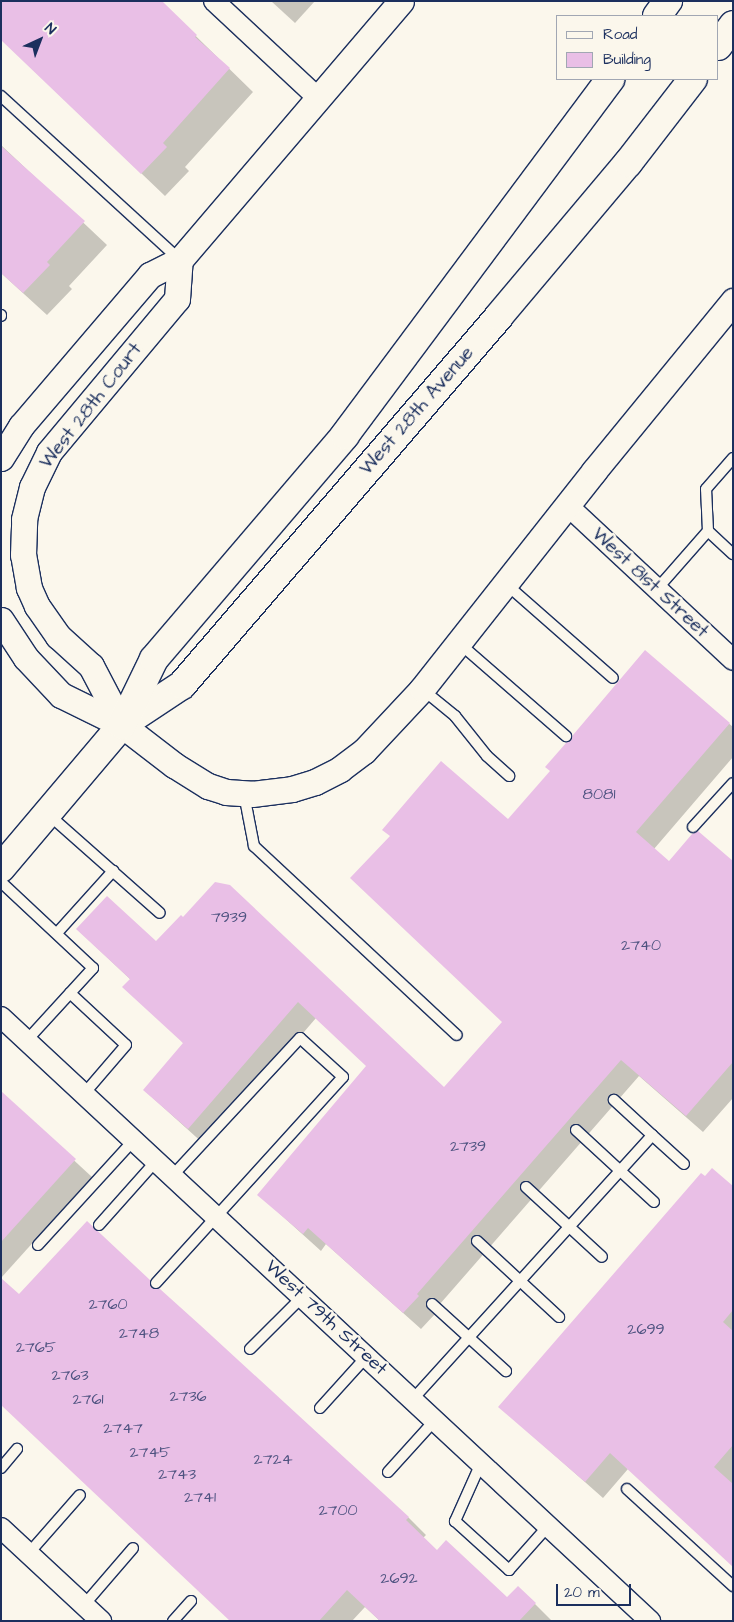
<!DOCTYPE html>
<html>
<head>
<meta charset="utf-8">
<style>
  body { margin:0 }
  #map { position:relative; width:734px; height:1622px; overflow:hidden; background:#fbf7ec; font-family:"Architects Daughter",sans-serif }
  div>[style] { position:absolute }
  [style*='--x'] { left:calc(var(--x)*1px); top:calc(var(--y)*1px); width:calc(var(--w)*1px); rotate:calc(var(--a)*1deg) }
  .shadow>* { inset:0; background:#0003 }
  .building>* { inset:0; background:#e9bfe6 }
  .roads { filter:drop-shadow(1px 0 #1b2f5e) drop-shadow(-1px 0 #1b2f5e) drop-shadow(0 1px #1b2f5e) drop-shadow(0 -1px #1b2f5e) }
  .service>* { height:10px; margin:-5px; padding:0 5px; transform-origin:5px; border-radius:5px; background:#fbf7ec }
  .minor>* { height:20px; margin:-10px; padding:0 10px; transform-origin:10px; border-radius:10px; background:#fbf7ec }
  .tertiary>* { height:25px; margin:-12.5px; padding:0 12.5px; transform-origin:12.5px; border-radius:12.5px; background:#fbf7ec }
  .secondary>* { height:28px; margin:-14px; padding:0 14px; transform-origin:14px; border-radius:14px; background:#fbf7ec }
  span { translate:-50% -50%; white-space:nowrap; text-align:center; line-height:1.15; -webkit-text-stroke:5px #fbf7ec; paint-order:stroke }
  .number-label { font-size:16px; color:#4e5380 }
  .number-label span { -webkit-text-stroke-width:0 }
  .street-label { font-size:19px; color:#1b2f5e }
  .frame { position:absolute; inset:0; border:2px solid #1b2f5e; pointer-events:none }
  .legend { position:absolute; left:556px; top:15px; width:162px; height:65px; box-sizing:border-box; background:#fbf7ec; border:1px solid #a1a7b3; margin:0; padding:6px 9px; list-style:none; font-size:15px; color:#1b2f5e }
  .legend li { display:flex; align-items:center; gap:10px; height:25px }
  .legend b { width:25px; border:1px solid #a1a7b3 }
  .north { position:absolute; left:15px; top:15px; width:50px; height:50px; -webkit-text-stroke:4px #fbf7ec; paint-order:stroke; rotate:43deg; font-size:14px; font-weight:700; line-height:20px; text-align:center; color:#1b2f5e }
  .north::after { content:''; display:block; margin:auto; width:18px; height:22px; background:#1b2f5e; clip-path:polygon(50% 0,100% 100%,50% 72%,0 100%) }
  .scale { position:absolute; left:556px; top:1584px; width:75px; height:22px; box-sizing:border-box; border:2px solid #1b2f5e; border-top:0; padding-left:6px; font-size:15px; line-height:18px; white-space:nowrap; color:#1b2f5e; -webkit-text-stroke:4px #fbf7ec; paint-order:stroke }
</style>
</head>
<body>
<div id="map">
  <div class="shadow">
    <i style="clip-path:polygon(1px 1px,160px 1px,253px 92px,185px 167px,189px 171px,165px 196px,1px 39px)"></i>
    <i style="clip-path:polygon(271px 1px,315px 1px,295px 23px)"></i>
    <i style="clip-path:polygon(1px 145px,107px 245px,69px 286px,72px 289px,47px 315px,1px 273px)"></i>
    <i style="clip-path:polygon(646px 652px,733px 727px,733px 757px,654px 849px,669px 862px,733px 863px,733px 1098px,703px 1132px,639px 1076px,433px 1312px,435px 1314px,421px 1329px,326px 1244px,321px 1251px,259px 1195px,368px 1067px,316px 1018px,206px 1146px,144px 1090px,184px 1044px,131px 980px,77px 929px,157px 943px,181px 917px,444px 1089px,503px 1022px,509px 821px,551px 771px,573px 741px)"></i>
    <i style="clip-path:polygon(1px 1093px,92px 1177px,1px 1278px)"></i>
    <i style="clip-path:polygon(733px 1187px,733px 1482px,731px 1484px,628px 1469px,603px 1498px,500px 1407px)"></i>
    <i style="clip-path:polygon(149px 1281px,409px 1518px,426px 1535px,423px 1538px,437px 1551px,507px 1599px,535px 1604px,552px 1621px,380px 1621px,365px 1607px,352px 1621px,231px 1621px,19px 1296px)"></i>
  </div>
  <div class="building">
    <i style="clip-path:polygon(1px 1px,163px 2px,197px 35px,195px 37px,230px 68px,163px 143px,167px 147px,141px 174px,1px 40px)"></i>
    <i style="clip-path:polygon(1px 146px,85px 221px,47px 262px,50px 265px,23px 293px,1px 273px)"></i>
    <i style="clip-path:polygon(645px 650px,730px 723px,636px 832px,669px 861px,692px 834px,698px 831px,733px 861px,733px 1062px,686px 1116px,621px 1060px,417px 1294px,419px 1296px,403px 1313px,308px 1228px,303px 1234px,257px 1195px,366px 1066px,298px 1002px,188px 1129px,143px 1090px,183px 1043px,122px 987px,130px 979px,76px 929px,107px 896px,156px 941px,181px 915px,183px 917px,215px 882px,230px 885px,444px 1087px,502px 1022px,350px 878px,390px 836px,382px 830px,441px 761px,508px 819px,550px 771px,545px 767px,566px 743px,571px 740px,573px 735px)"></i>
    <i style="clip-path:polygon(1px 1091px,76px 1159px,1px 1242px)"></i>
    <i style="clip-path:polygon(712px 1168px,733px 1186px,733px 1310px,723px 1322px,733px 1331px,733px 1445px,714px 1467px,733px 1484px,733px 1567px,610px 1453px,585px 1482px,498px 1407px,701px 1173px,705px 1176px)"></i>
    <i style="clip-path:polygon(87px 1221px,150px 1280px,151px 1288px,160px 1289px,200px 1325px,409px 1517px,406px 1520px,437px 1550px,446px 1540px,507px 1597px,518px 1586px,536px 1603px,519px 1621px,380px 1621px,347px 1590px,319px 1621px,230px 1621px,1px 1405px,1px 1278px,19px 1294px)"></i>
  </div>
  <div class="roads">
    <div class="service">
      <i style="--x:1;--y:96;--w:241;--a:42.5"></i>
      <i style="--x:1;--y:315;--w:1;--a:90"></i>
      <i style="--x:708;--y:531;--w:34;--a:43"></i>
      <i style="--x:506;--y:584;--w:142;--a:41.3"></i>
      <i style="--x:657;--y:589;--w:77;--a:-48.7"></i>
      <i style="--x:708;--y:531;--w:42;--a:-92.7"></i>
      <i style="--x:706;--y:489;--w:41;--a:-48.9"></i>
      <i style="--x:459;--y:643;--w:142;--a:41"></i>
      <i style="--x:422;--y:689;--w:43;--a:39.3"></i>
      <i style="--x:455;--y:716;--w:51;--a:51.3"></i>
      <i style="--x:487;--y:756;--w:30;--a:42"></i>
      <i style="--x:244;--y:794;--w:53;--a:79.1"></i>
      <i style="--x:254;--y:846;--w:277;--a:43"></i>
      <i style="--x:48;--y:814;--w:149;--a:41.5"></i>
      <i style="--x:693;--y:827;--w:59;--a:-47.7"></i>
      <i style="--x:1;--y:882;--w:126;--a:43.1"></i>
      <i style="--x:93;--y:968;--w:98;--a:132.5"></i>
      <i style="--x:57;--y:933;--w:84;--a:-47.9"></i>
      <i style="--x:70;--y:993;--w:76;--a:42.9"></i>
      <i style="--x:126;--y:1045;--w:65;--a:130.6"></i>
      <i style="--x:576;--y:1130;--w:106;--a:42.7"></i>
      <i style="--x:652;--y:1135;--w:43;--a:42.2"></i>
      <i style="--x:526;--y:1187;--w:103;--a:42.6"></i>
      <i style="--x:99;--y:1225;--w:86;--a:-48.3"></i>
      <i style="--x:477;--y:1241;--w:112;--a:42.8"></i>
      <i style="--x:38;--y:1245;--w:142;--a:-47.6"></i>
      <i style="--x:156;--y:1283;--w:278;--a:-47.8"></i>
      <i style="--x:343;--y:1077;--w:58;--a:-137.8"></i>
      <i style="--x:300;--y:1038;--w:188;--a:132.8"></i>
      <i style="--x:432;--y:1304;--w:100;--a:42.2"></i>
      <i style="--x:250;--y:1349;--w:74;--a:-45"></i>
      <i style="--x:413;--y:1399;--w:356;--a:-47.8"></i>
      <i style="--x:652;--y:1135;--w:52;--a:-137.4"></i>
      <i style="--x:320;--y:1408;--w:70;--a:-47.9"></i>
      <i style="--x:481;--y:1463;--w:64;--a:114.1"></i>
      <i style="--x:455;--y:1521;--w:73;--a:42.2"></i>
      <i style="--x:509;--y:1570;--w:59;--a:-48.4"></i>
      <i style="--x:1;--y:1468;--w:25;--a:-50"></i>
      <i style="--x:388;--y:1472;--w:70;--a:-47.9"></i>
      <i style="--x:627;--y:1489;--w:144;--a:42.5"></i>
      <i style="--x:29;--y:1553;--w:77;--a:-48.7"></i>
      <i style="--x:84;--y:1605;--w:75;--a:-49.3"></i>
      <i style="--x:173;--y:1621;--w:27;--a:-48"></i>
    </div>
    <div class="minor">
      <i style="--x:214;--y:1;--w:142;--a:43"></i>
      <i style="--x:567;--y:505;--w:227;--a:43"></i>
      <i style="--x:1;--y:1017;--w:887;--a:42.94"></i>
      <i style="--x:1;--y:1528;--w:137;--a:42.9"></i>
    </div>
    <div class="tertiary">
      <i style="--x:1;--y:458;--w:38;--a:-58"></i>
      <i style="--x:21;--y:426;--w:199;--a:-49.5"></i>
      <i style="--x:150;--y:275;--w:34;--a:-27"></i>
      <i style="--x:180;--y:260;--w:340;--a:-49.5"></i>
      <i style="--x:1;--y:620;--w:45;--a:56.7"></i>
      <i style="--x:26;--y:658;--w:51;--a:46.6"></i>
      <i style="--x:61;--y:695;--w:68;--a:26.2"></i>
      <i style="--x:122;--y:725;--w:66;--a:37.6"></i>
      <i style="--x:174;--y:765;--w:40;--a:32"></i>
      <i style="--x:208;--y:786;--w:19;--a:18"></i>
      <i style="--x:226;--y:792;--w:26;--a:4"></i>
      <i style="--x:252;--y:794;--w:40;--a:-7.1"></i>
      <i style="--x:292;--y:789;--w:24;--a:-17"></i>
      <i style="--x:315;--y:782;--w:28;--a:-27"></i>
      <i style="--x:340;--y:769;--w:30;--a:-37"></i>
      <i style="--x:364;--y:751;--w:85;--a:-46.9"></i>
      <i style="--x:422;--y:689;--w:278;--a:-51.7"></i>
      <i style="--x:594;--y:471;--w:220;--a:-50.7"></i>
      <i style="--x:122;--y:725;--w:67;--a:-117.7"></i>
      <i style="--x:91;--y:666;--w:45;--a:-137.7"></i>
      <i style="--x:58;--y:636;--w:37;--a:-125"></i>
      <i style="--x:37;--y:606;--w:20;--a:-114"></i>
      <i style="--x:29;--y:588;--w:34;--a:-100"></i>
      <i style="--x:23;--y:555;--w:36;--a:-88"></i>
      <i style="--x:24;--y:519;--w:33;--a:-76"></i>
      <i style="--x:32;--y:487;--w:39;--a:-64"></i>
      <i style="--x:49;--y:452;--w:199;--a:-50.1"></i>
      <i style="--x:177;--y:299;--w:39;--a:-86"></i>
    </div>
    <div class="secondary">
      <i style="--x:657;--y:16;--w:19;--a:-54"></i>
      <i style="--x:718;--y:46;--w:26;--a:-54"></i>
      <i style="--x:123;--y:724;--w:71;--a:-33.5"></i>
      <i style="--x:182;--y:685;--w:486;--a:-49.3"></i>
      <i style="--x:499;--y:316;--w:200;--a:-49.9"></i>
      <i style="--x:628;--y:163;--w:106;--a:-52.3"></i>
      <i style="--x:1;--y:868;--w:187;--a:-49.8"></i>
      <i style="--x:122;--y:725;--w:73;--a:-64.1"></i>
      <i style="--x:154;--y:659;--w:294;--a:-49.5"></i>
      <i style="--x:345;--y:435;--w:444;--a:-53.3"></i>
    </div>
  </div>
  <div class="number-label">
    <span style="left:599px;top:794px">8081</span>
    <span style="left:229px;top:917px">7939</span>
    <span style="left:641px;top:945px">2740</span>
    <span style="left:468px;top:1146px">2739</span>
    <span style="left:108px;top:1304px">2760</span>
    <span style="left:646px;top:1329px">2699</span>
    <span style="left:139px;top:1333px">2748</span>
    <span style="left:36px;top:1347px">2765</span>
    <span style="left:70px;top:1375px">2763</span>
    <span style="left:188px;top:1396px">2736</span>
    <span style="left:88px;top:1399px">2761</span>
    <span style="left:123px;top:1428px">2747</span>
    <span style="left:150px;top:1452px">2745</span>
    <span style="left:273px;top:1459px">2724</span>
    <span style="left:177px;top:1474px">2743</span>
    <span style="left:200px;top:1497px">2741</span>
    <span style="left:338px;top:1510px">2700</span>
    <span style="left:399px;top:1578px">2692</span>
  </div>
  <div class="street-label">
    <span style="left:91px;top:406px;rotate:-52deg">West 28th Court</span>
    <span style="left:417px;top:411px;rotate:-49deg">West 28th Avenue</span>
    <span style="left:650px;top:583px;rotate:43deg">West 81st Street</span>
    <span style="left:326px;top:1318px;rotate:43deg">West 79th Street</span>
  </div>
  <div class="frame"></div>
  <ul class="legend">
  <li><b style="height:6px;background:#fbf7ec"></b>Road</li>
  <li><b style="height:14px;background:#e9bfe6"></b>Building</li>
  </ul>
  <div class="north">N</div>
  <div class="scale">20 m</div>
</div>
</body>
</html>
